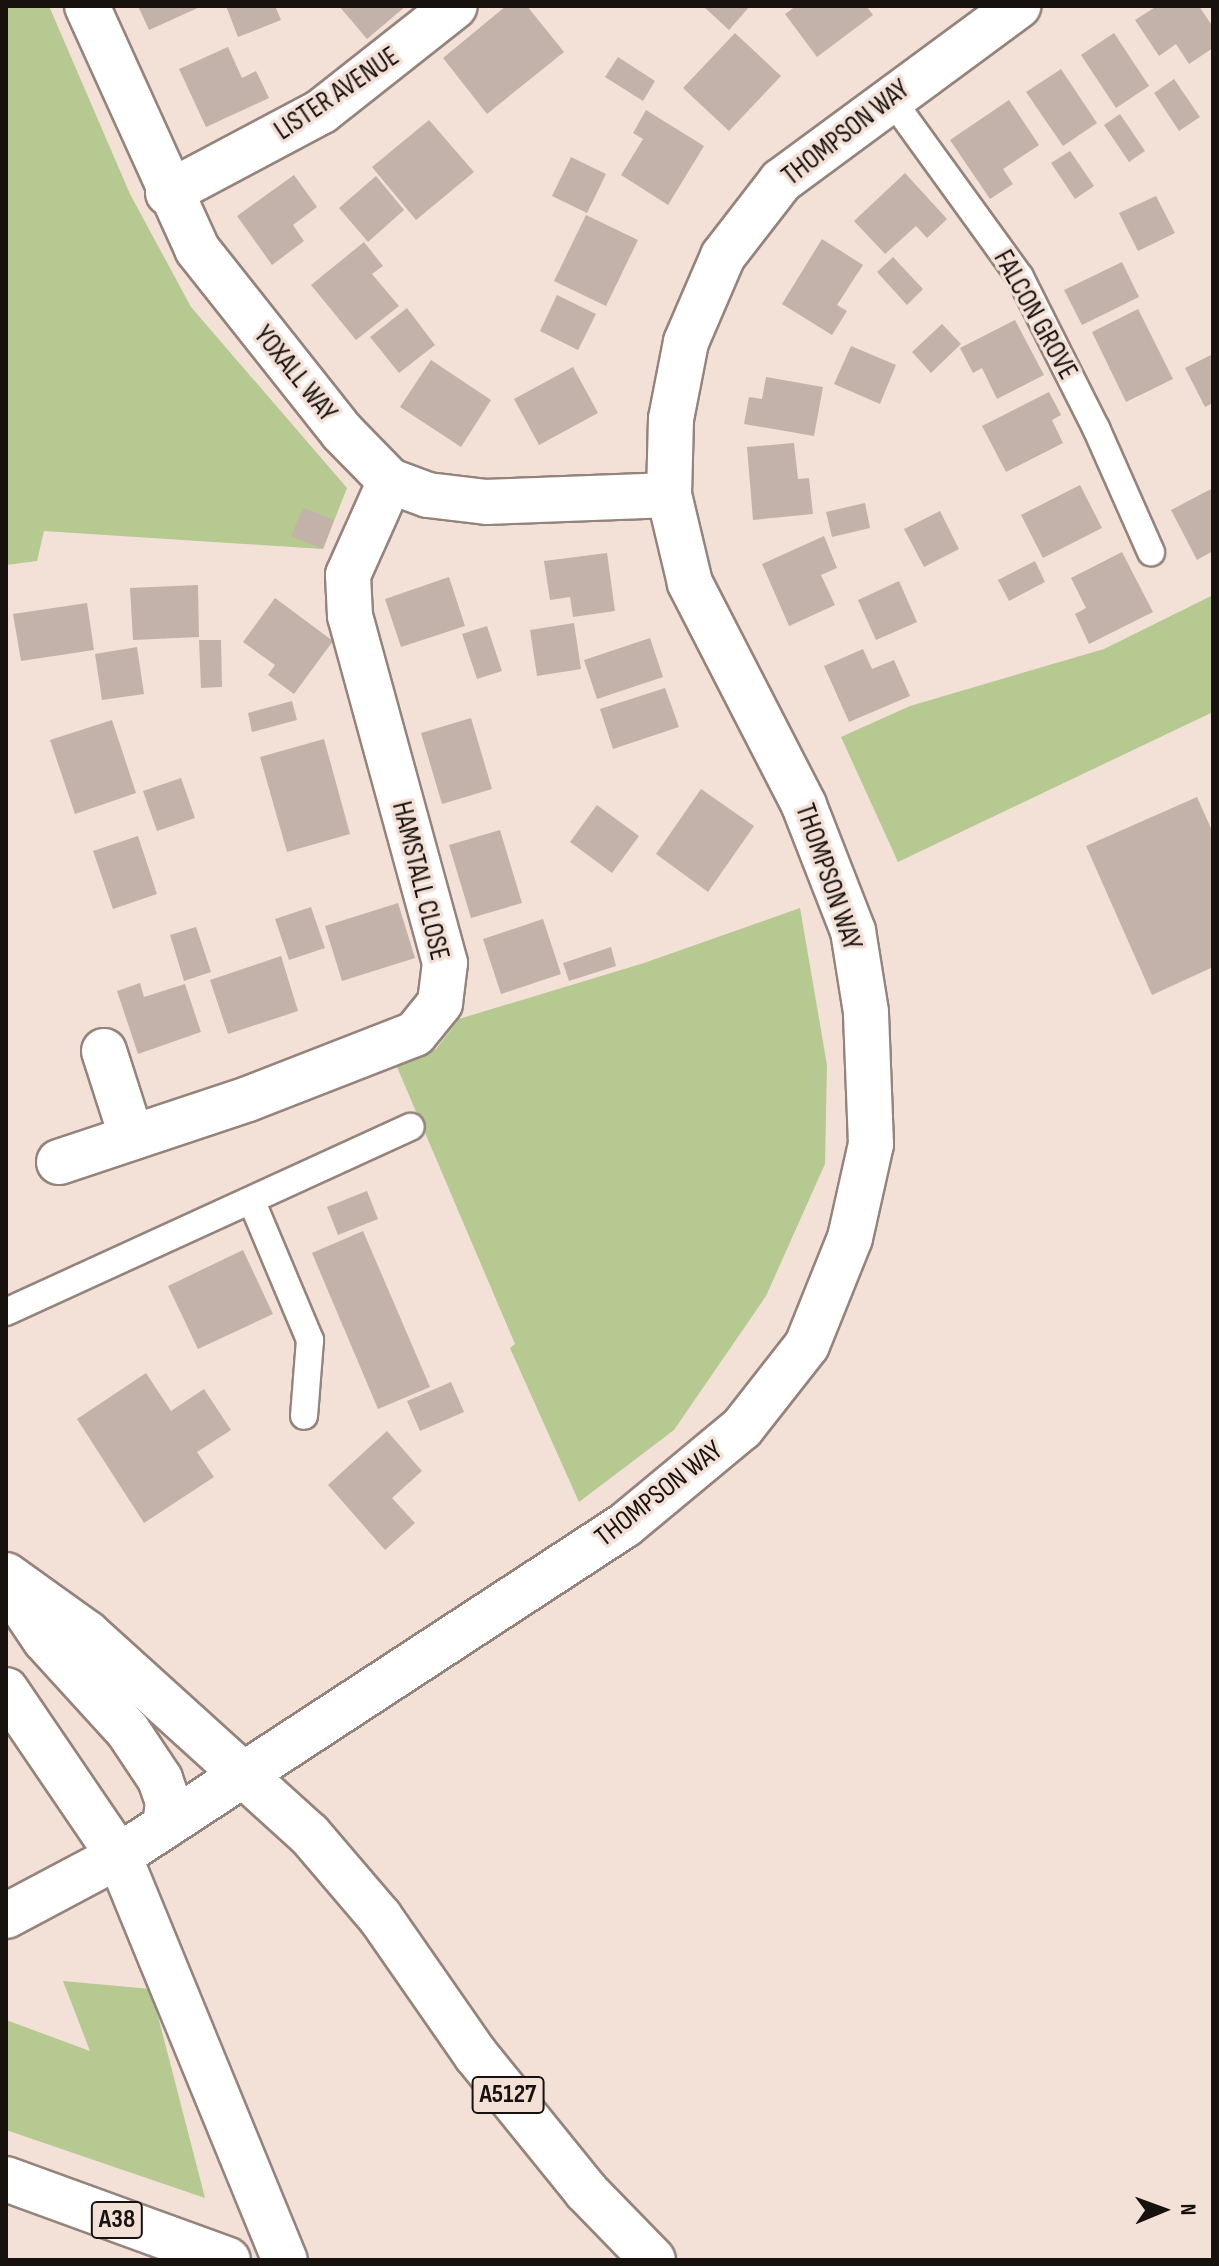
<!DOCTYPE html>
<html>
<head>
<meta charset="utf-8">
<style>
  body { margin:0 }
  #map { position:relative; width:1219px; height:2266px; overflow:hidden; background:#f3e1d8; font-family:"Sofia Sans Condensed",sans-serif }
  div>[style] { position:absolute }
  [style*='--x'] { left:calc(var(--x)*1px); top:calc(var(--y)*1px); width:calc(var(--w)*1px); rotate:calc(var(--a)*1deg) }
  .green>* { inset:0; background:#b5c990 }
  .building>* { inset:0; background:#c3b2aa }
  .roads { filter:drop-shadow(2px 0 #95847c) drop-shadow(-2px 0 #95847c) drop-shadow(0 2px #95847c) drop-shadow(0 -2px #95847c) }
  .lane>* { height:26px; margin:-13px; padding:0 13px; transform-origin:13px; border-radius:13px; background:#fff }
  .street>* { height:44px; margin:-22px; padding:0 22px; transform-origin:22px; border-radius:22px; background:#fff }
  .highway>* { height:44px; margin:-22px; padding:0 22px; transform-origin:22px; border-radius:22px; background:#fff }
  span { translate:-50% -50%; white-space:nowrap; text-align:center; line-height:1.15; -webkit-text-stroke:7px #f3e1d8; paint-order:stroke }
  .shield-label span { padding:2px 6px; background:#f3e1d8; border:2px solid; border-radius:6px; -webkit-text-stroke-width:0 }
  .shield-label { font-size:26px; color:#18120f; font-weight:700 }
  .street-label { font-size:28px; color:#18120f }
  .frame { position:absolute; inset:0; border:8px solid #18120f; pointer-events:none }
  .north { position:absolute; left:1123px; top:2170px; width:80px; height:80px; -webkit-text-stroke:6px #f3e1d8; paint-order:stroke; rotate:89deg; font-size:22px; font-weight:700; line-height:32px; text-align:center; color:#18120f }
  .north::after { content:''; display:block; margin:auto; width:28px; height:36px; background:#18120f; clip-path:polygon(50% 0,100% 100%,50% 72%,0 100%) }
</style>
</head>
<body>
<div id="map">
  <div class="green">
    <i style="clip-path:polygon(6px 6px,49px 6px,130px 194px,191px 307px,347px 488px,323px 549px,44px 531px,37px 561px,6px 565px)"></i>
    <i style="clip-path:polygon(1213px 595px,1213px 712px,898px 862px,841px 737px,910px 706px,1104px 649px)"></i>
    <i style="clip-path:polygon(800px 908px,827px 1065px,825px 1164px,766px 1296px,674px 1430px,579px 1502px,510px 1348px,515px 1344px,397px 1067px,436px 1049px,459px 1019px,644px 963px)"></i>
    <i style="clip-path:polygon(63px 1981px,151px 1989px,205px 2198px,6px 2130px,6px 2020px,90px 2051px)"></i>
  </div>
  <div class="building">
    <i style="clip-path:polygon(138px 6px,202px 6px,149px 30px)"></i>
    <i style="clip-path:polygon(226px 6px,275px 6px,281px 20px,238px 37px)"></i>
    <i style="clip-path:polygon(339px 6px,406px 6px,367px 39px)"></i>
    <i style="clip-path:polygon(506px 6px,527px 6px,564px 52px,487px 114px,443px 58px)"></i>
    <i style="clip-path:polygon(703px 6px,750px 6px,729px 30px)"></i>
    <i style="clip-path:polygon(796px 6px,866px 6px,873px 15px,817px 57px,785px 14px)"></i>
    <i style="clip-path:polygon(1157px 6px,1199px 6px,1213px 27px,1213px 48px,1189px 64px,1176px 44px,1159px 56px,1135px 20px)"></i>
    <i style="clip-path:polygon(735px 33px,781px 76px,729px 131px,683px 88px)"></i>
    <i style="clip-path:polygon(1114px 33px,1149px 86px,1116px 108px,1081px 55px)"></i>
    <i style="clip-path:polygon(228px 47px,242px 78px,256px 71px,269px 98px,206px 127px,179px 69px)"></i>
    <i style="clip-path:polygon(618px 57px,655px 81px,643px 101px,605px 77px)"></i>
    <i style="clip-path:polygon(1061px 69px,1097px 123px,1063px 146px,1026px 92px)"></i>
    <i style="clip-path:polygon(1174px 79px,1200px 117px,1179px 131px,1154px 93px)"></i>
    <i style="clip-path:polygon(1009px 100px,1039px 145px,1003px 169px,1013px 184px,990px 199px,950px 140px)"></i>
    <i style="clip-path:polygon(646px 110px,704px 146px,668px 205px,621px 175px,643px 139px,633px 133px)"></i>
    <i style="clip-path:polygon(1120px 114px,1145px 151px,1129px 162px,1104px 125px)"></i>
    <i style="clip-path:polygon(429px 120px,474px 172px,416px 220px,372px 167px)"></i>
    <i style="clip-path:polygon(1070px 151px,1094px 186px,1075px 199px,1051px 163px)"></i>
    <i style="clip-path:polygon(571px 157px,606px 174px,587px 213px,552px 196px)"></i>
    <i style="clip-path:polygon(905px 173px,947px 219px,927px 238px,916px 226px,885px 254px,854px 221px)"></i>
    <i style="clip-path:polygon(294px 175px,317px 207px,293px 225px,304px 241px,272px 265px,237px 216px)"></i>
    <i style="clip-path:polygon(376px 176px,404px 210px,368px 242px,339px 208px)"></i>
    <i style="clip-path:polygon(1156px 196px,1175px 233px,1138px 251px,1119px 213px)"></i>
    <i style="clip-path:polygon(586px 215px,638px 240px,606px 306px,554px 281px)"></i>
    <i style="clip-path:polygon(822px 239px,863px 265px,837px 305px,847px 311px,832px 335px,782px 304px)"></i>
    <i style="clip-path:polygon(364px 242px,383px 266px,372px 274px,399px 306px,356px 340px,311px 285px)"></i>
    <i style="clip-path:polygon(893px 257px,923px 289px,907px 305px,877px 272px)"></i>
    <i style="clip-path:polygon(1122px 262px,1139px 297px,1082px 325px,1064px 290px)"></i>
    <i style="clip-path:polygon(557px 295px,596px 314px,578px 350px,540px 331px)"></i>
    <i style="clip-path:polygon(407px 308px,435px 345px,399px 373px,370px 337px)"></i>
    <i style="clip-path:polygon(1138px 309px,1173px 379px,1126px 402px,1092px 332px)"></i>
    <i style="clip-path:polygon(1015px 320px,1044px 375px,997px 399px,982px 368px,973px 373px,960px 348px)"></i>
    <i style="clip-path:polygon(942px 324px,961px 344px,931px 373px,912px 352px)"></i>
    <i style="clip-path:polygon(851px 346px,896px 365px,880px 404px,834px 384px)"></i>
    <i style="clip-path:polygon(1213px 354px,1213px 403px,1205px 407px,1185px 368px)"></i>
    <i style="clip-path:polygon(431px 360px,491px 400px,461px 447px,400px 407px)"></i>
    <i style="clip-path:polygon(573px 367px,598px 413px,539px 445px,514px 399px)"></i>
    <i style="clip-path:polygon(766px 377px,823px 387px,814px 436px,744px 424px,749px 397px,762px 399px)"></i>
    <i style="clip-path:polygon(1049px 392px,1061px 415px,1052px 420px,1063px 443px,1006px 472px,982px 426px)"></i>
    <i style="clip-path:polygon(794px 443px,798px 479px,809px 478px,813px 514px,753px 520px,747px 447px)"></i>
    <i style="clip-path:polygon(1080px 485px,1102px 528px,1043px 558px,1021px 515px)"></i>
    <i style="clip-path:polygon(1213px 488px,1213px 551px,1197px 560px,1171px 510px)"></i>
    <i style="clip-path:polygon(865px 503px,870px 528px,832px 537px,826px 512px)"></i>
    <i style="clip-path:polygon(303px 508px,334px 520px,323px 549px,291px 536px)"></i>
    <i style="clip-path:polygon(940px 511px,959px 549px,924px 567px,904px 529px)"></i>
    <i style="clip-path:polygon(824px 536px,837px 568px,821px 575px,835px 605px,789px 626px,762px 564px)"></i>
    <i style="clip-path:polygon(1122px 552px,1153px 612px,1089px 644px,1075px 614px,1086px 608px,1071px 578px)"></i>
    <i style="clip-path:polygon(607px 553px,615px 611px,573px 617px,570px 597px,550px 600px,544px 561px)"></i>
    <i style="clip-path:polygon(1035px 561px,1045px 582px,1009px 601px,998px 580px)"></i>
    <i style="clip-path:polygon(449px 577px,465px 626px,401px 647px,385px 599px)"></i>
    <i style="clip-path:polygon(899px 581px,917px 622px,876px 640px,858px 600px)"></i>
    <i style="clip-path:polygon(198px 585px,199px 637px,133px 640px,130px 588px)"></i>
    <i style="clip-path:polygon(275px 598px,333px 641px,294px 694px,268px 675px,275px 665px,243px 642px)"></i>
    <i style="clip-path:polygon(87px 603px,94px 650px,21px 661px,13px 614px)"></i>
    <i style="clip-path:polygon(574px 623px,581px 669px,537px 676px,530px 630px)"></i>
    <i style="clip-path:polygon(487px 626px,502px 671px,477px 679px,462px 634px)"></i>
    <i style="clip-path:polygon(650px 638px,663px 677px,597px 699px,584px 660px)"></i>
    <i style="clip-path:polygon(199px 640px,221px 640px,222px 687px,201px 688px)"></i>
    <i style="clip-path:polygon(137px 647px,144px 694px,102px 700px,95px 654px)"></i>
    <i style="clip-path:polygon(863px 649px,872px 669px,894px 660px,910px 696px,849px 722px,824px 666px)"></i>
    <i style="clip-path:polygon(665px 688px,679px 727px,613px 749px,600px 709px)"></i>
    <i style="clip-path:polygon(292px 701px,297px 720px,252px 732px,248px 713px)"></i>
    <i style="clip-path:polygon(471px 718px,492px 789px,442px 804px,421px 733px)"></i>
    <i style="clip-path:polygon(112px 720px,136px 793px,75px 814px,50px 740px)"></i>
    <i style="clip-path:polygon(324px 739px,350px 834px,287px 852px,260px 757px)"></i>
    <i style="clip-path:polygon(181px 778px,195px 818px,157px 831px,143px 791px)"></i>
    <i style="clip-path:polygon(701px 789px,754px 826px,708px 892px,656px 854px)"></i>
    <i style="clip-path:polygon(1197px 797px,1213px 833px,1213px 967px,1152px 995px,1086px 846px)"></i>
    <i style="clip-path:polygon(597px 805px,639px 836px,612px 873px,570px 842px)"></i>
    <i style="clip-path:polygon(500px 830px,522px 903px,471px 918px,449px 845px)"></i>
    <i style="clip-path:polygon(138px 836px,157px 894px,113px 909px,93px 851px)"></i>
    <i style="clip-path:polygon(398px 903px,415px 958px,342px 981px,325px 926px)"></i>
    <i style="clip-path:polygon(311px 907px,325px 948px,289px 960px,275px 919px)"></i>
    <i style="clip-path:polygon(543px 919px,561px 974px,501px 994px,483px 939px)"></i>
    <i style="clip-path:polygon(196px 927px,211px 972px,184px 981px,170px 935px)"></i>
    <i style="clip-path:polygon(611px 947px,616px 966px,569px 981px,563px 963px)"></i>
    <i style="clip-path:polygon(281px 956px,298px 1011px,228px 1034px,210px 980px)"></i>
    <i style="clip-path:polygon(140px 983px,144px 997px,185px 984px,201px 1032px,138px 1054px,117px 991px)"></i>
    <i style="clip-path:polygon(367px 1191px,378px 1219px,338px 1235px,327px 1207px)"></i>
    <i style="clip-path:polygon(363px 1231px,430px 1387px,378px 1409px,312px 1253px)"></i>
    <i style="clip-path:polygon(243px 1250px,273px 1314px,198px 1349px,168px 1286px)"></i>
    <i style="clip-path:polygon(146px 1373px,171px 1411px,204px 1389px,231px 1430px,197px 1452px,214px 1477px,144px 1523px,77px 1419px)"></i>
    <i style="clip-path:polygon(451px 1382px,464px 1412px,420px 1431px,407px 1401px)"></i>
    <i style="clip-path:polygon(387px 1431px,422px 1471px,392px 1498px,415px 1523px,385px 1550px,328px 1485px)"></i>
  </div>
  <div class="roads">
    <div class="lane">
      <i style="--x:889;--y:96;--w:223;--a:54.1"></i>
      <i style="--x:1020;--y:277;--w:169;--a:63.3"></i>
      <i style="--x:1096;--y:428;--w:136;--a:66.1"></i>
      <i style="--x:252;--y:1202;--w:150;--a:67.2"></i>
      <i style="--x:310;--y:1340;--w:76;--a:94.5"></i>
      <i style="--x:6;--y:1312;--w:445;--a:-24.6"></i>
    </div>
    <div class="street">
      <i style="--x:87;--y:6;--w:267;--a:65.6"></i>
      <i style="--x:197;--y:249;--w:233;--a:51.6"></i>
      <i style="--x:342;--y:432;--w:69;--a:45.6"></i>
      <i style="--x:390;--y:481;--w:40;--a:20.2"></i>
      <i style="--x:428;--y:495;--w:59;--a:6.8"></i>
      <i style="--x:487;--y:502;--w:182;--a:-2.2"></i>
      <i style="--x:168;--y:193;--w:174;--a:-28"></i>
      <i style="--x:322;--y:111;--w:169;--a:-38.3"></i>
      <i style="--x:104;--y:1051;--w:91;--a:72.2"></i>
      <i style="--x:59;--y:1162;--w:199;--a:-18.4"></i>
      <i style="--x:248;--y:1099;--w:179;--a:-21.3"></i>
      <i style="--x:415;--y:1034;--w:40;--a:-51"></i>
      <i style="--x:440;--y:1003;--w:40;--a:-82.9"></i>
      <i style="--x:445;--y:963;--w:360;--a:-105.3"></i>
      <i style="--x:350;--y:616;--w:41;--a:-92.8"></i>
      <i style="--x:348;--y:575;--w:103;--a:-65.9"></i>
      <i style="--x:6;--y:1916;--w:128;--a:-28"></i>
      <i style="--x:119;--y:1856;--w:605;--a:-33.19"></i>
      <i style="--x:625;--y:1525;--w:152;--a:-39.7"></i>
      <i style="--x:742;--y:1428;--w:105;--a:-51.9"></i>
      <i style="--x:807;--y:1345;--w:115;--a:-68.1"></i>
      <i style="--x:850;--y:1238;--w:96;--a:-77.4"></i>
      <i style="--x:871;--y:1144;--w:132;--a:-92.2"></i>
      <i style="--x:866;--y:1012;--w:82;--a:-99.1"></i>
      <i style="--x:853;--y:931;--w:135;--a:-111.3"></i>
      <i style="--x:804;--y:805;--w:250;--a:-117.2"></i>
      <i style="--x:690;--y:583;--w:90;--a:-103.4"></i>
      <i style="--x:669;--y:495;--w:76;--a:-88.5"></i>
      <i style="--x:671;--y:419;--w:78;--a:-79"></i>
      <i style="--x:686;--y:342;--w:94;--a:-66.7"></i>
      <i style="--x:723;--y:256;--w:95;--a:-52.3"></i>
      <i style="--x:781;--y:181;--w:295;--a:-36.4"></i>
    </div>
    <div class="highway">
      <i style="--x:6;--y:1575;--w:100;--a:35.6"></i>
      <i style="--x:87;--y:1633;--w:299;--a:42.2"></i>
      <i style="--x:309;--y:1834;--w:109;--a:49.5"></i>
      <i style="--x:380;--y:1917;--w:168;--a:55.2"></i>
      <i style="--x:476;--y:2055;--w:175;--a:51"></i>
      <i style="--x:586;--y:2191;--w:96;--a:45.8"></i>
      <i style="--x:14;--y:1594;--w:55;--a:56"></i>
      <i style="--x:45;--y:1640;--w:123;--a:47.6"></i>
      <i style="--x:128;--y:1731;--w:58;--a:56.3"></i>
      <i style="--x:160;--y:1779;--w:24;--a:71"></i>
      <i style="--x:168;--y:1802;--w:24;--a:97"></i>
      <i style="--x:6;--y:1690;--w:201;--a:55.8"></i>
      <i style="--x:119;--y:1856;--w:437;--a:67.7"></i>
      <i style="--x:6;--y:2179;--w:236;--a:20"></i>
    </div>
  </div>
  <div class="shield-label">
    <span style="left:508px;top:2095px">A5127</span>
    <span style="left:117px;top:2220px">A38</span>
  </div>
  <div class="street-label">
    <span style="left:337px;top:94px;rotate:-34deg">LISTER AVENUE</span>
    <span style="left:846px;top:133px;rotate:-38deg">THOMPSON WAY</span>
    <span style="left:1035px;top:315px;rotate:61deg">FALCON GROVE</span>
    <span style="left:295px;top:374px;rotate:51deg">YOXALL WAY</span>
    <span style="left:828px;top:877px;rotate:71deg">THOMPSON WAY</span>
    <span style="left:420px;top:881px;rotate:76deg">HAMSTALL CLOSE</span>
    <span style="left:659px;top:1494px;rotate:-38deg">THOMPSON WAY</span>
  </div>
  <div class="frame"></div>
  <div class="north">N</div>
</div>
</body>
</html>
